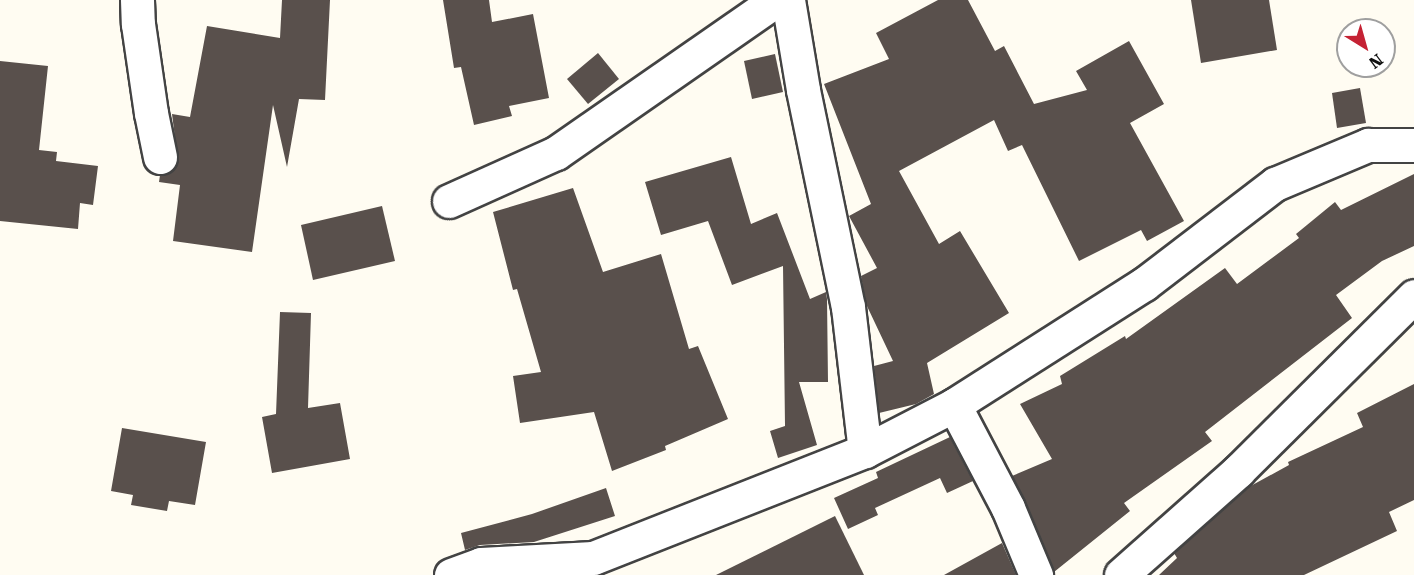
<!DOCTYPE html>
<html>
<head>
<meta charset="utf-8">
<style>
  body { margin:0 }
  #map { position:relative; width:1414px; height:575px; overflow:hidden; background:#fffcf2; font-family:"Roboto Serif",serif }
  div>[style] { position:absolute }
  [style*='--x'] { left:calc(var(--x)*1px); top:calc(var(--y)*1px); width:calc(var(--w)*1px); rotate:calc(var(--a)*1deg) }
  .building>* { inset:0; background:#59504c }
  .roads { filter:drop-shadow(2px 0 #434343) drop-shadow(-2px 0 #434343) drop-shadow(0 2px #434343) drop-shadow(0 -2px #434343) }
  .minor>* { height:33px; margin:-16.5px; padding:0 16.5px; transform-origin:16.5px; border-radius:16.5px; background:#fff }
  span { translate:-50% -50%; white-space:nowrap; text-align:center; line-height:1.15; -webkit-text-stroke:6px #fff; paint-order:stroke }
  .north { position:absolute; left:1336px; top:18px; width:60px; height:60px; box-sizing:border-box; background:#fff; border:2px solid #9f9f9f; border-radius:50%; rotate:143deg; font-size:16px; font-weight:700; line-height:24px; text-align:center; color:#101010 }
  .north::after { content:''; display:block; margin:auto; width:21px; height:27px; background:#c52234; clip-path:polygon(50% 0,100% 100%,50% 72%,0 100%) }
</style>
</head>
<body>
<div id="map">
  <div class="building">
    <i style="clip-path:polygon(282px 0,330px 0,325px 100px,299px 99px,287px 167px,273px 105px,252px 252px,173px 241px,180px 185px,159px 182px,160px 175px,172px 171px,178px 162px,172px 114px,190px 117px,207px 26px,280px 38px)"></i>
    <i style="clip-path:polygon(443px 0,489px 0,492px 22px,533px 14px,549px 98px,509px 106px,512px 116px,474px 125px,461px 67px,454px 68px)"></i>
    <i style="clip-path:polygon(938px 0,968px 0,995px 51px,1004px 46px,1034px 104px,1087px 90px,1076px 71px,1129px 41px,1164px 104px,1130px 123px,1184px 221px,1147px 241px,1141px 230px,1079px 261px,1022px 145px,1008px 151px,994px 120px,899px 171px,939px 244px,960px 231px,1009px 313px,927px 363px,934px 394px,916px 404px,879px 413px,874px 366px,893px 361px,866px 304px,861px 276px,877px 268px,849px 216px,871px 204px,824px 84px,889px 59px,876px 33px)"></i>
    <i style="clip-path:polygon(1191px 0,1269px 0,1277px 50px,1201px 63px)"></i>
    <i style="clip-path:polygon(598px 53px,619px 79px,588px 104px,567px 79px)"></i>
    <i style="clip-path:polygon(775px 54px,783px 92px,752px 99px,744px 61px)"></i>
    <i style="clip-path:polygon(0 61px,48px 66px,39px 150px,57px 152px,56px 161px,98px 166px,93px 205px,80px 203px,78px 229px,0 221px)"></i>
    <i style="clip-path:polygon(1360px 88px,1366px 123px,1337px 128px,1332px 93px)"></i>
    <i style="clip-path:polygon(731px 157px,751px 224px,777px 213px,810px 299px,826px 292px,827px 299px,828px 382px,799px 382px,817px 445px,778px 458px,770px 431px,785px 426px,783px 266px,732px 285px,708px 221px,661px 235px,645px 182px)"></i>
    <i style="clip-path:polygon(1414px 174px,1414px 246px,1382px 261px,1336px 295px,1352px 318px,1205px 432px,1212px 441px,1124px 503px,1130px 511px,1054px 572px,1012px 476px,1052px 459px,1020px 404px,1062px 384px,1060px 376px,1125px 336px,1126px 339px,1225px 268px,1237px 284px,1299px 238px,1296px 234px,1335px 202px,1341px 210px)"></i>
    <i style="clip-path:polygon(573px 188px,603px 272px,661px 254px,689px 349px,698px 346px,728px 419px,665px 446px,666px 450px,612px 471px,594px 412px,520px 423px,513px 376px,541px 372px,517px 289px,513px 290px,493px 212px)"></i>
    <i style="clip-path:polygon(382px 206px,395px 261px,313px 280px,301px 225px)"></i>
    <i style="clip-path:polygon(280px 312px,311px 313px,308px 408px,340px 403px,350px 459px,272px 473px,262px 417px,276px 414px)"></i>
    <i style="clip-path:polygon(1414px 384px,1414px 500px,1389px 512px,1397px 531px,1304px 575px,1159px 575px,1177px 558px,1174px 553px,1247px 488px,1289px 465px,1288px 462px,1363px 427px,1357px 413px)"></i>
    <i style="clip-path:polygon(122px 428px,206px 442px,195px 505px,169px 501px,167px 511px,131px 505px,133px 495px,111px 491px)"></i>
    <i style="clip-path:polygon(950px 437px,973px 481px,947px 493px,940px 478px,875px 508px,878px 515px,848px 529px,834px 498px,878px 478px,876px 472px)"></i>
    <i style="clip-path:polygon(606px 488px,615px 516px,534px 542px,480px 545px,465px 550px,461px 533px,532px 514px)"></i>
    <i style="clip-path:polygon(835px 516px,864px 575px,716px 575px)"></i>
    <i style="clip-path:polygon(1002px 543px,1016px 575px,944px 575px)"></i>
  </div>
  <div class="roads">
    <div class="minor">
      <i style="--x:137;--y:0;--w:24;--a:88"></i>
      <i style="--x:138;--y:24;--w:90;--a:81.7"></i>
      <i style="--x:151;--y:113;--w:45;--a:78.4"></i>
      <i style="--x:788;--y:0;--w:91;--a:80.5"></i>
      <i style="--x:803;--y:90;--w:222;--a:78.3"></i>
      <i style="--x:848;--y:307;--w:145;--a:83.3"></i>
      <i style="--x:449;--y:201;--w:117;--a:-24.2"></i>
      <i style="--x:556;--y:153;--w:268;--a:-34.8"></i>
      <i style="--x:954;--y:405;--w:116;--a:62.3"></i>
      <i style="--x:1008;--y:508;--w:73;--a:67.3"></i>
      <i style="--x:451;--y:575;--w:32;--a:-20"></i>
      <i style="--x:481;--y:564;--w:112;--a:-3.1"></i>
      <i style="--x:593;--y:558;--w:292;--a:-21.5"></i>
      <i style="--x:865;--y:451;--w:100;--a:-27.3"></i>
      <i style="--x:954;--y:405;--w:225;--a:-32.5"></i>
      <i style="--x:1144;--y:284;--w:165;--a:-37.4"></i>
      <i style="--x:1275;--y:184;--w:101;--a:-22.8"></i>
      <i style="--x:1368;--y:145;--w:46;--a:0"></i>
      <i style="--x:1121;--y:575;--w:157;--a:-41.6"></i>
      <i style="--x:1238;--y:471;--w:248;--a:-44.8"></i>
    </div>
  </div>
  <div class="north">N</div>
</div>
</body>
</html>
